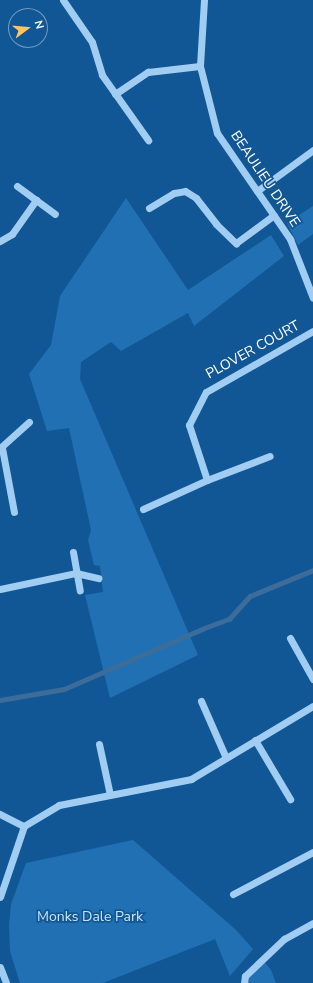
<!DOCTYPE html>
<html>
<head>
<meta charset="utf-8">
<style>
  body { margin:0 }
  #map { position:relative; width:313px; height:983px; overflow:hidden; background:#125795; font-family:"Nunito Sans",sans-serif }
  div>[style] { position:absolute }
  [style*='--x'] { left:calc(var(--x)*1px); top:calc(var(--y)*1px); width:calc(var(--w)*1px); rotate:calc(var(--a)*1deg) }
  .green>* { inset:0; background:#2070b3 }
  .stream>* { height:5px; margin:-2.5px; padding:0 2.5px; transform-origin:2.5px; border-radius:2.5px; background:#3c6d9a }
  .minor>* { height:7px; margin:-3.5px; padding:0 3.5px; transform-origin:3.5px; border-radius:3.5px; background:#a1cdf3 }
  span { translate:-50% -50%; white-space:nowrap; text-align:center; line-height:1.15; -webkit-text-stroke:3.5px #125795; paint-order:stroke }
  .street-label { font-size:14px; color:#fff }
  .park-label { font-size:14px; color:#c9e5fd }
  .north { position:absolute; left:8px; top:8px; width:40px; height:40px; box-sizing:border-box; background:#125795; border:1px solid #719abf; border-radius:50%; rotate:74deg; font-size:11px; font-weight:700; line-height:16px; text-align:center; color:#fff }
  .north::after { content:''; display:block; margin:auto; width:14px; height:18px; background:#ffc463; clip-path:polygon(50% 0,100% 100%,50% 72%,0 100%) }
</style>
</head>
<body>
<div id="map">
  <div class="green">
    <i style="clip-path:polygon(126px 198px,188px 290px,271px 235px,284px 256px,194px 326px,188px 313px,121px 351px,111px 342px,81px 362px,80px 379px,198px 655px,110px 698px,85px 595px,103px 592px,100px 566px,94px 565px,88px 540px,91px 530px,69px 428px,47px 431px,29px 374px,51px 345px,60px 296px)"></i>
    <i style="clip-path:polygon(313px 206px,313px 234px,298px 245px,287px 223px)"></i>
    <i style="clip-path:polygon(133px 840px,236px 930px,253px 949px,230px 976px,215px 939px,103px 983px,20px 983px,10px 951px,9px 924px,11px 904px,26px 863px)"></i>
    <i style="clip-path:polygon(262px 959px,271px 970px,276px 983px,247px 983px,247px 979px)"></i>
  </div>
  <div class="stream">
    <i style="--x:0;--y:700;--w:65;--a:-9.8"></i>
    <i style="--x:64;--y:689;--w:153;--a:-23.5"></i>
    <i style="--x:204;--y:628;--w:27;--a:-20"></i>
    <i style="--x:229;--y:619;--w:31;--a:-48"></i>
    <i style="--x:250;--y:596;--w:68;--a:-22.4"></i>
  </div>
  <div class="minor">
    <i style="--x:63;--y:0;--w:51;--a:55.4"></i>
    <i style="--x:92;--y:42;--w:34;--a:73"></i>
    <i style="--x:102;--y:75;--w:80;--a:54.7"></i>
    <i style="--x:204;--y:0;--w:66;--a:93.5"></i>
    <i style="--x:200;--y:66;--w:69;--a:75.8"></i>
    <i style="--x:217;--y:133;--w:129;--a:55.4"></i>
    <i style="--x:290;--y:239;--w:63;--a:68.7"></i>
    <i style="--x:115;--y:94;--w:40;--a:-34"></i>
    <i style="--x:148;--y:72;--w:52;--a:-6.6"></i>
    <i style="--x:17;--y:186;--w:47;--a:36.4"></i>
    <i style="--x:257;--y:191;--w:69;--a:-36.2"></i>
    <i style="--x:149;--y:208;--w:29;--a:-31"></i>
    <i style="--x:174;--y:193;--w:11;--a:-10"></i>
    <i style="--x:185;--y:191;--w:13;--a:32"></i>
    <i style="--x:196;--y:198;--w:33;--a:52"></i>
    <i style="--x:216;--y:224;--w:28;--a:44"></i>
    <i style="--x:236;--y:243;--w:47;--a:-36.4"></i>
    <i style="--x:0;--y:241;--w:14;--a:-30"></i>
    <i style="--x:12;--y:234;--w:42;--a:-54.8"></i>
    <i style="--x:0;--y:448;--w:39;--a:-42"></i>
    <i style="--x:2;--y:448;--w:65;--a:79.4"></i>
    <i style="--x:207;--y:480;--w:58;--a:-108.1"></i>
    <i style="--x:189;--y:425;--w:37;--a:-63"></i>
    <i style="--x:206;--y:392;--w:123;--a:-29.7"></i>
    <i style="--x:143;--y:509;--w:70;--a:-24.4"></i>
    <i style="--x:207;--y:480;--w:67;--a:-20.9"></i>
    <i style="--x:73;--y:552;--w:39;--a:80"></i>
    <i style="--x:0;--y:589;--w:78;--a:-11.9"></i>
    <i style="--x:76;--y:573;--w:23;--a:13"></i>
    <i style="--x:290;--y:638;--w:47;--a:60.7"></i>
    <i style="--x:201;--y:701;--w:62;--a:66.3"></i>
    <i style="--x:255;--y:740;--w:69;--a:59.3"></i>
    <i style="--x:99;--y:744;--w:52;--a:77.8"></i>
    <i style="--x:0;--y:814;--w:27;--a:27"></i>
    <i style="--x:233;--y:894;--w:90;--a:-27.7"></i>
    <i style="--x:0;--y:897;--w:75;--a:-71.3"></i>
    <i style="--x:24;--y:826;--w:41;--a:-31"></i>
    <i style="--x:59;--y:805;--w:135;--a:-11.1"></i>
    <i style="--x:191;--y:779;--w:142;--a:-30.9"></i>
    <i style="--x:0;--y:967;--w:17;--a:69"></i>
    <i style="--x:244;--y:983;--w:7;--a:-82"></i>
    <i style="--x:245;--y:976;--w:54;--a:-43.5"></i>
    <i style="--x:284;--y:939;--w:33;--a:-29"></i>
  </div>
  <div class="street-label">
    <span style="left:265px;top:179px;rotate:56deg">BEAULIEU DRIVE</span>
    <span style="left:253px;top:350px;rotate:-29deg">PLOVER COURT</span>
  </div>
  <div class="park-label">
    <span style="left:90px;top:917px">Monks Dale Park</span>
  </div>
  <div class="north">N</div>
</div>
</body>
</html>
